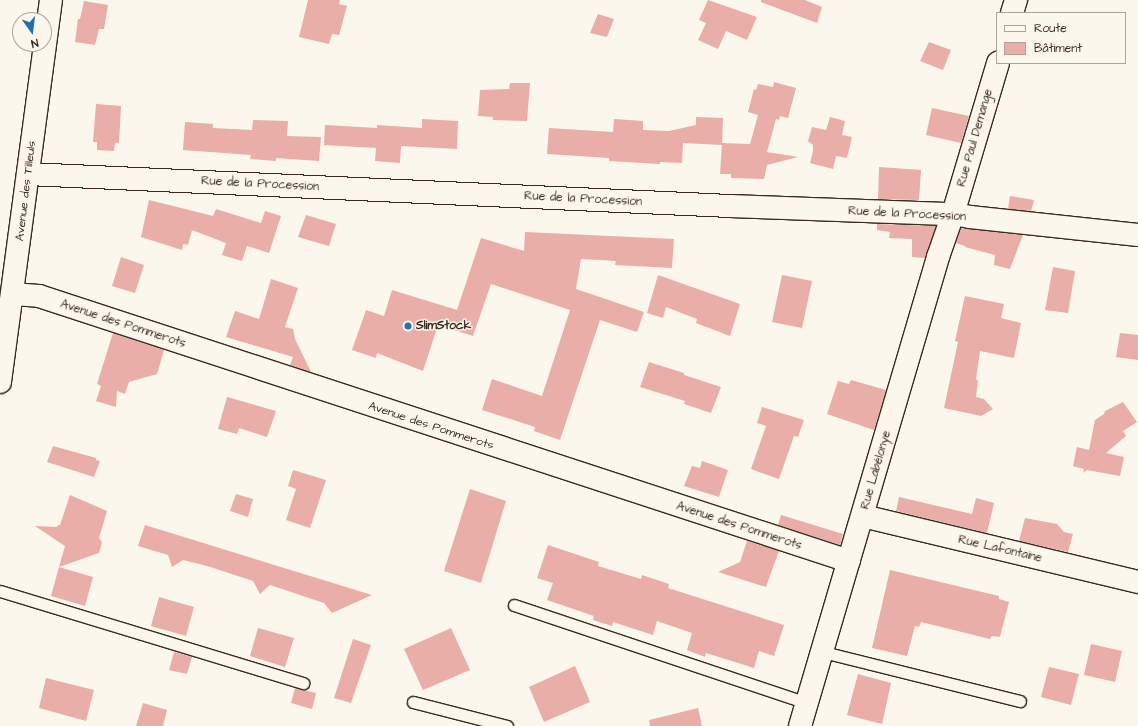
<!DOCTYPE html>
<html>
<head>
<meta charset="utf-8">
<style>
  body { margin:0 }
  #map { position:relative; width:1138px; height:726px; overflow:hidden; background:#fbf7ec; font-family:"Architects Daughter",sans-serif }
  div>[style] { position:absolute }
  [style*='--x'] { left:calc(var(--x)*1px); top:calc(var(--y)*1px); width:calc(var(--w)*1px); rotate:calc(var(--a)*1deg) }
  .building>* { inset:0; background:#e9aea8 }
  .roads { filter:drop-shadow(1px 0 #3b2a1e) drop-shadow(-1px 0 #3b2a1e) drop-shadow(0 1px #3b2a1e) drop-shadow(0 -1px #3b2a1e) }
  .lane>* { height:11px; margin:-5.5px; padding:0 5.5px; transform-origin:5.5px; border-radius:5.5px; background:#fbf7ec }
  .street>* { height:22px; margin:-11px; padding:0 11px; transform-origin:11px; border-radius:11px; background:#fbf7ec }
  .secondary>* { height:22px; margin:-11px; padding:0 11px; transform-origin:11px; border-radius:11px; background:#fbf7ec }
  .dots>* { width:11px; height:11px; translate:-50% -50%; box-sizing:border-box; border:2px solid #fbf7ec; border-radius:50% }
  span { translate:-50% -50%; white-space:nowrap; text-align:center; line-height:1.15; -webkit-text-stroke:3px #fbf7ec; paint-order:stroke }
  .street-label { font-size:12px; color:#3b2a1e }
  .poi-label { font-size:12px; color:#3b2a1e; font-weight:700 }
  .left { translate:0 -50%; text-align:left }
  .legend { position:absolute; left:996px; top:12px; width:130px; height:52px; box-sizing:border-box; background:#fbf7ec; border:1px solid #aea59a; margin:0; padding:5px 7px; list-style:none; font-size:12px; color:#3b2a1e }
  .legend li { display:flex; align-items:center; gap:8px; height:20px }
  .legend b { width:20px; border:1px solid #aea59a }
  .north { position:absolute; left:12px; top:12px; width:40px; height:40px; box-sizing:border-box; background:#fbf7ec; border:1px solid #aea59a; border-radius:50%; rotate:166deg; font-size:11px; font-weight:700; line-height:16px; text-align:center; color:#3b2a1e }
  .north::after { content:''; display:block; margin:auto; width:14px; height:18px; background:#1f6fb2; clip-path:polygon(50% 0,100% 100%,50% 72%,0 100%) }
</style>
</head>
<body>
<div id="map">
  <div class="building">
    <i style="clip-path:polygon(308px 0,340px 0,339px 4px,347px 6px,339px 35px,332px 34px,329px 44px,299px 37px)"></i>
    <i style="clip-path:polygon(708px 0,757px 17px,747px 40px,726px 31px,718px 49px,698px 40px,706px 23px,699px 20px)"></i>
    <i style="clip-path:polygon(761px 0,805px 0,822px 7px,817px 23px,761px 2px)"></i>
    <i style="clip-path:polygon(84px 1px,108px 5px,104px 29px,99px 29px,95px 45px,75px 42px,78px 19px,80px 19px)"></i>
    <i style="clip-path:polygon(598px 14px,614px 19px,607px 37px,590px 33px)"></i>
    <i style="clip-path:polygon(929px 42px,951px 50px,943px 70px,920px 61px)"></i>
    <i style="clip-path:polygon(774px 82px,796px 88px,788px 118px,780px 116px,779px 120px,776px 119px,767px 152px,798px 157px,767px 165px,764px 179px,731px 178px,731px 174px,720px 174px,722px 143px,750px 144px,758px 115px,748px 112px,754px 89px,756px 90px,758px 84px,773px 87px)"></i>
    <i style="clip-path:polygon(510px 83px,530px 83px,527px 121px,493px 120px,493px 117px,478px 116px,480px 90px,509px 89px)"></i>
    <i style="clip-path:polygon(96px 104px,121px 106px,119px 143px,115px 143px,114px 151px,97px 150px,97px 142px,93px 142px)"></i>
    <i style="clip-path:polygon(932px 108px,969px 116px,961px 143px,926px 135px)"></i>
    <i style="clip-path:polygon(696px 117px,723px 118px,722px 145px,683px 143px,682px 163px,660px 162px,660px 164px,609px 161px,609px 158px,547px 154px,549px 128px,613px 132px,614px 119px,643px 121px,643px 130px,669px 131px,696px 125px)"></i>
    <i style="clip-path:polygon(830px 117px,845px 121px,842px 135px,852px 137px,847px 158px,836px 156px,833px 169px,810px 163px,813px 151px,813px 145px,808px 141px,812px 127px,826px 130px)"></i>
    <i style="clip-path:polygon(422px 119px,458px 121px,457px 149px,401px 146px,400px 163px,375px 161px,376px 148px,324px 145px,325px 125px,377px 128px,377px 125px,422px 128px)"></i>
    <i style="clip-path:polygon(253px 120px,288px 121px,287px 136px,321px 137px,319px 161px,276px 158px,276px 161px,250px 159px,251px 155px,183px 150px,185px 122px,213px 124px,213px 128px,252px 130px)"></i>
    <i style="clip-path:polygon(879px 167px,921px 170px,919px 200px,878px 199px)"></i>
    <i style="clip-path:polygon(1010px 196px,1034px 200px,1031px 211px,1008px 209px)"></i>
    <i style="clip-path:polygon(149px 200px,213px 216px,216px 209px,261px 223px,265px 211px,281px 216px,269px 253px,247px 246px,242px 261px,222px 255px,226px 243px,192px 230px,188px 245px,183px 244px,182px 250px,141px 237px)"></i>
    <i style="clip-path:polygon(306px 215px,336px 224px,329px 246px,298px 237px)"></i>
    <i style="clip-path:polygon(877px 224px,936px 226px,925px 258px,912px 257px,912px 239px,889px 238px,890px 232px,877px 230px)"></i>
    <i style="clip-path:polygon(961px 228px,1023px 235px,1010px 269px,994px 265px,995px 255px,965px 247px,965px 246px,956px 243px)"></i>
    <i style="clip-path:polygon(525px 232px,674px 239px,672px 268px,615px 265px,616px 261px,581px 259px,576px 289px,644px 312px,637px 332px,600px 320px,560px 440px,534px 431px,535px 427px,482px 410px,492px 379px,542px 396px,570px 310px,491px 284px,473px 336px,438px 325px,423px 371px,377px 353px,376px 358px,352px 350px,366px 310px,384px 316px,392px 290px,457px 310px,481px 238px,524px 251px)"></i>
    <i style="clip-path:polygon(121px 257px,144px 265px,135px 293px,112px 286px)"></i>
    <i style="clip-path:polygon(1053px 267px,1075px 271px,1068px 313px,1045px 310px)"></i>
    <i style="clip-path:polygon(658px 275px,740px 304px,730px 336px,696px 323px,697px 319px,666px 307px,663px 318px,647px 313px)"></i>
    <i style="clip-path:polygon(782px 275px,812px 281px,802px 328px,772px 322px)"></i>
    <i style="clip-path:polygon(271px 279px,298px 288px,285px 327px,293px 329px,295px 339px,311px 372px,290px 365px,293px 357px,226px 337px,235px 311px,259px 319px)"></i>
    <i style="clip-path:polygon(965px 296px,1004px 304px,1001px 318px,1021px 323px,1014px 358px,980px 351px,976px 379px,978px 381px,976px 397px,984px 399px,993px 409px,981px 416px,944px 408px,958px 342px,955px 341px)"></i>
    <i style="clip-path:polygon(113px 333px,164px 350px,157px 374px,129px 382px,125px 394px,117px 391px,116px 407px,96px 401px,101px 386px,97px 384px)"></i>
    <i style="clip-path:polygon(1120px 333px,1138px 335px,1138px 360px,1116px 357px)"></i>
    <i style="clip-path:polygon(649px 362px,684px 373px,684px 375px,721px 387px,711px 413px,684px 404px,685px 401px,640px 387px)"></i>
    <i style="clip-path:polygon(851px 380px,886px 390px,874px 430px,827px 414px,838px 381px,849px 384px)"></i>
    <i style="clip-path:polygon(227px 397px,276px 411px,267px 437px,239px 428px,237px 434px,218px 429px)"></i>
    <i style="clip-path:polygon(1123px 402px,1137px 422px,1123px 431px,1126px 436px,1106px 453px,1124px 457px,1120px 476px,1087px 470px,1083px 473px,1084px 469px,1073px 466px,1077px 447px,1089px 450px,1095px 420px,1104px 414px,1105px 411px)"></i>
    <i style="clip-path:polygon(762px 407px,804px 420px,798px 437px,794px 436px,779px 479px,751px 469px,766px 426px,757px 423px)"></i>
    <i style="clip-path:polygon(53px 446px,96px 458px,96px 460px,100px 461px,94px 477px,47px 462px)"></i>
    <i style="clip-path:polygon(702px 461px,728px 470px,719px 497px,684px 486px,692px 466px,700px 468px)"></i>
    <i style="clip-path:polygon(293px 470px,326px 480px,310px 528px,286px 520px,296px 489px,288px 486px)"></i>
    <i style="clip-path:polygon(470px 489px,506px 501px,481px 583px,444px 571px)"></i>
    <i style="clip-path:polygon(236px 494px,253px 499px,248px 517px,230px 511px)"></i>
    <i style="clip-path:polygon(70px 495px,107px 511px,99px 538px,102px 542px,99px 553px,59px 567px,65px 546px,35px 526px,57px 527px,58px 525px,60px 525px)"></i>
    <i style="clip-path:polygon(899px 497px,972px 514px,976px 498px,994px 503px,987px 533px,896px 511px)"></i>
    <i style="clip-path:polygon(781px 515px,843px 534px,840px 545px,778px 525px)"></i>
    <i style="clip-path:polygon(1025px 518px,1057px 524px,1064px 532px,1073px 534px,1068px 552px,1019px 541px)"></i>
    <i style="clip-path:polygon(145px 525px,213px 546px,372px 595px,332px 613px,324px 603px,270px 585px,260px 594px,253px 581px,207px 566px,183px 560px,172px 567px,168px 555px,138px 546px)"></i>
    <i style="clip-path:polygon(747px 541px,779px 551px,766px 587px,718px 572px,740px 562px)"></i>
    <i style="clip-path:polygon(548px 545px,599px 562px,598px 566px,641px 579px,642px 575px,669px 584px,668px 588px,784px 625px,774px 656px,759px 651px,754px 668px,706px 653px,705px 657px,687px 650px,692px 633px,657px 621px,653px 635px,613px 622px,612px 626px,593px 620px,594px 616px,547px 600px,553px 583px,537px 578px)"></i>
    <i style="clip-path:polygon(59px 567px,93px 577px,85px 606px,51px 596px)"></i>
    <i style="clip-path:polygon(890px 570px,999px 596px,999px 599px,1009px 602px,1000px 637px,992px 636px,990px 639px,921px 622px,919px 627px,915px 626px,907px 656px,872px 648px)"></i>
    <i style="clip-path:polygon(159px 597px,194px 607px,186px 636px,151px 626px)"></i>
    <i style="clip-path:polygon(258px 628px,294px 638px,285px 667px,250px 656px)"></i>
    <i style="clip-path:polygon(451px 628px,470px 670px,423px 690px,404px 649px)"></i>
    <i style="clip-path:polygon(353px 639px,371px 645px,351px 703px,334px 698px)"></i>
    <i style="clip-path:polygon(1091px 644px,1122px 651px,1115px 682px,1084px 675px)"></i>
    <i style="clip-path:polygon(174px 652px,192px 657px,187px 674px,169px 670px)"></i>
    <i style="clip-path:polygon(575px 666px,590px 702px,544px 722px,529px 687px)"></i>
    <i style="clip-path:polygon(1049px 667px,1079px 674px,1071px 705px,1041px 697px)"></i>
    <i style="clip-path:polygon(858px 674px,891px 683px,882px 724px,847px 715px)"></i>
    <i style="clip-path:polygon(46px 678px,94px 690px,86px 721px,39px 708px)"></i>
    <i style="clip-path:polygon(295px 688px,316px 693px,312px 709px,291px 703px)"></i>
    <i style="clip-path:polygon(143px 703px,167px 710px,163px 726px,136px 726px)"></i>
    <i style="clip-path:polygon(698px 708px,702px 726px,650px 726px,649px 720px)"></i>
  </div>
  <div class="roads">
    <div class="lane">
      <i style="--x:0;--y:591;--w:317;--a:16.9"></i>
      <i style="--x:514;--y:605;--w:309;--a:18.5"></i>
      <i style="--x:823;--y:652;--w:203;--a:14"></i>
      <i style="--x:413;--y:702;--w:97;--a:14.3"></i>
    </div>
    <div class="street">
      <i style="--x:28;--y:174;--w:703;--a:2.61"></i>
      <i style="--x:730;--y:206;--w:223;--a:2.1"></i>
      <i style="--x:953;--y:214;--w:17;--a:10"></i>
      <i style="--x:970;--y:217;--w:169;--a:6.1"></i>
      <i style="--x:12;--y:294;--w:27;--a:4"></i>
      <i style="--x:39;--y:296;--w:852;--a:18.12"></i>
      <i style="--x:863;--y:516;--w:283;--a:13.5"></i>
    </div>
    <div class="secondary">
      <i style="--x:1012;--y:13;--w:14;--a:-73"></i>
      <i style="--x:0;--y:382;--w:385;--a:-82.4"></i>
      <i style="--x:800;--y:726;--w:489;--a:-73.6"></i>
      <i style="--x:938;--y:257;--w:46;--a:-70.8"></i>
      <i style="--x:953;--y:214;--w:158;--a:-73.4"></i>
    </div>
  </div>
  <div class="dots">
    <i style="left:408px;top:326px;background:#1f6fb2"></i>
  </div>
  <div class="street-label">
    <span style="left:975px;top:138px;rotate:-74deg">Rue Paul Demange</span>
    <span style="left:260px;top:184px;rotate:3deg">Rue de la Procession</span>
    <span style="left:26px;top:191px;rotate:-83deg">Avenue des Tilleuls</span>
    <span style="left:583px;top:199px;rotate:3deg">Rue de la Procession</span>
    <span style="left:907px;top:214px;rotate:3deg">Rue de la Procession</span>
    <span style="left:123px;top:324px;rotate:18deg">Avenue des Pommerots</span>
    <span style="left:431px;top:426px;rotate:18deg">Avenue des Pommerots</span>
    <span style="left:876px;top:470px;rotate:-74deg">Rue Labélonye</span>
    <span style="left:739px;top:526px;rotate:18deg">Avenue des Pommerots</span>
    <span style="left:1000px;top:549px;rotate:13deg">Rue Lafontaine</span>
  </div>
  <div class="poi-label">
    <span class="left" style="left:416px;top:326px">SlimStock</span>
  </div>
  <ul class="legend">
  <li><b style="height:5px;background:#fbf7ec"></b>Route</li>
  <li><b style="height:11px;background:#e9aea8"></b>Bâtiment</li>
  </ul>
  <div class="north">N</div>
</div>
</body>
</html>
